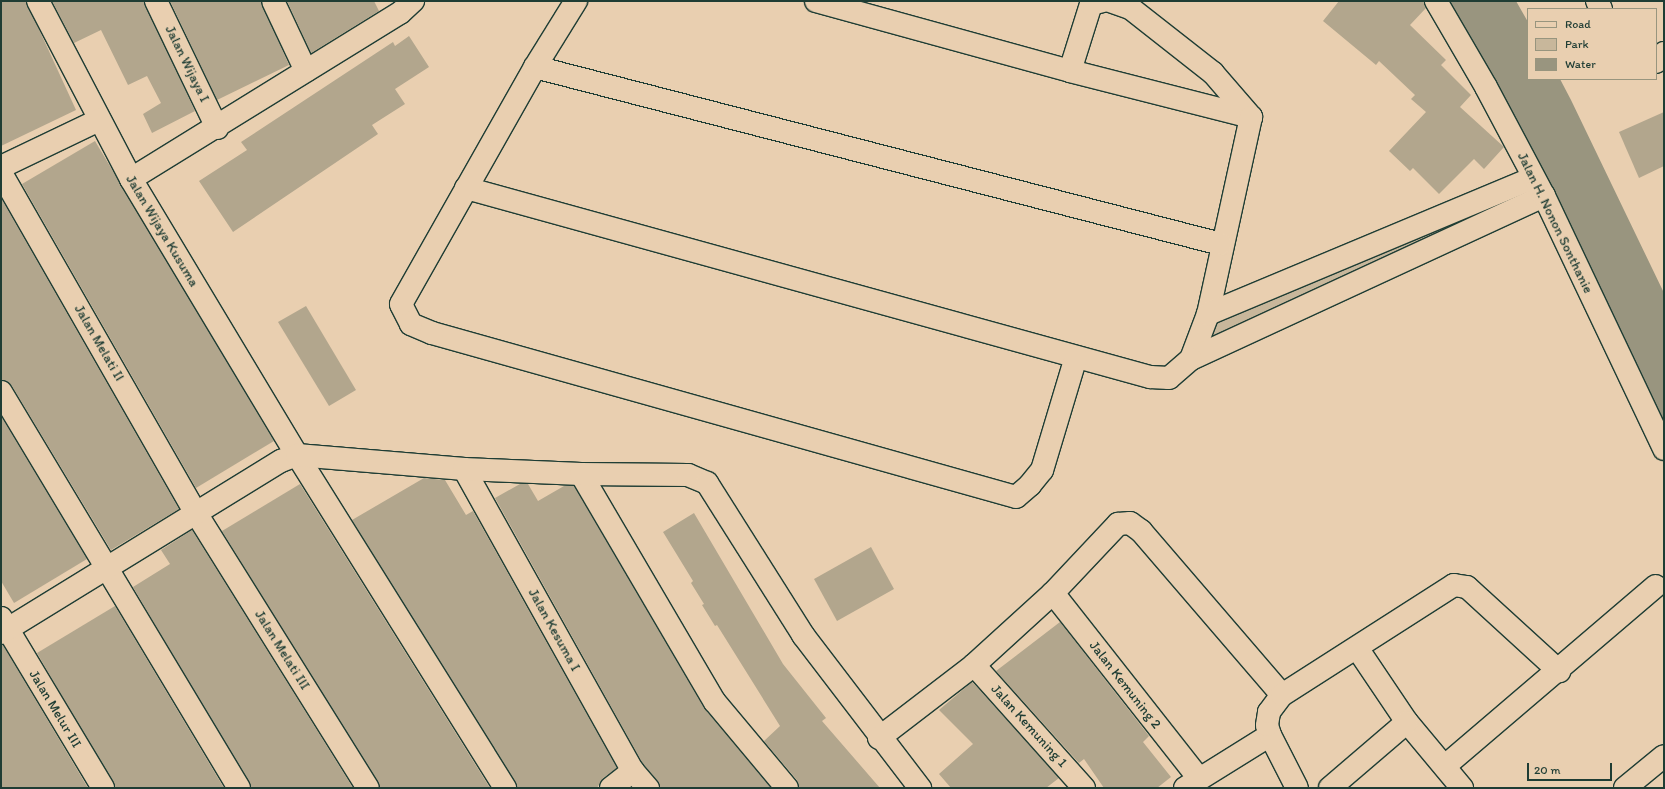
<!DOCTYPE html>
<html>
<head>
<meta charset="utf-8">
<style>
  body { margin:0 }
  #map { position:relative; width:1665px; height:789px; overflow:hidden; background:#e9cfb0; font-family:Itim,sans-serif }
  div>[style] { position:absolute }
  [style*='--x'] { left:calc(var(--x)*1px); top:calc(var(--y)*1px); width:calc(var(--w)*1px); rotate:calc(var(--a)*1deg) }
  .green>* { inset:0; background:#c8b79b }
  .water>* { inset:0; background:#99957f }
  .building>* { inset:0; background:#b2a68d }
  .roads { filter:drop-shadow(1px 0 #1f3d34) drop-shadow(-1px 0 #1f3d34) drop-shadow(0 1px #1f3d34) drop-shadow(0 -1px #1f3d34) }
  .minor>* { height:22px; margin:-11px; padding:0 11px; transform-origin:11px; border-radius:11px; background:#e9cfb0 }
  .tertiary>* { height:22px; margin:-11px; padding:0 11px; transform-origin:11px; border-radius:11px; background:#e9cfb0 }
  span { translate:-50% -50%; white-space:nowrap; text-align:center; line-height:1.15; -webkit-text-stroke:3px #e9cfb0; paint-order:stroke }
  .street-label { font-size:14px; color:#1f3d34 }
  .frame { position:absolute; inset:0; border:2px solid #1f3d34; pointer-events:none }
  .legend { position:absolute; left:1527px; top:8px; width:130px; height:72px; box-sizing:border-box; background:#e9cfb0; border:1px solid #98957e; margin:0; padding:5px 7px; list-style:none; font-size:12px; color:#1f3d34 }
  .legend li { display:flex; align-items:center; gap:8px; height:20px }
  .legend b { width:20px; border:1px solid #98957e }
  .scale { position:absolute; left:1527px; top:763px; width:85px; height:18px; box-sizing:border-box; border:2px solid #1f3d34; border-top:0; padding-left:5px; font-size:12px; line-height:14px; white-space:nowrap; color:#1f3d34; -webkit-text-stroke:3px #e9cfb0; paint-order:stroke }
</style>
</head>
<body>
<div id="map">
  <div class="green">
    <i style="clip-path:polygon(1533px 178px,1544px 196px,1191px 359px,1208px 314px)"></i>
  </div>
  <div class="water">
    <i style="clip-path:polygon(1436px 1px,1516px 1px,1528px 22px,1528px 79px,1560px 79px,1571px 100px,1664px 293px,1664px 449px)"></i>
  </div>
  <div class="building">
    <i style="clip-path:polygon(1px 1px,26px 1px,76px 110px,1px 146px)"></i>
    <i style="clip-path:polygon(52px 1px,144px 1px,195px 111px,152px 133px,143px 114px,161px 103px,147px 76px,128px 85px,101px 30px,74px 43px)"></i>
    <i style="clip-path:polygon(170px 1px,261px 1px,289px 65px,217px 100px)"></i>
    <i style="clip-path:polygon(287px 1px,374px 1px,379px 11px,311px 53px)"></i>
    <i style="clip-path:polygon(1339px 1px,1424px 1px,1426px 8px,1410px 25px,1446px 60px,1441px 65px,1471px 95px,1460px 107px,1504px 147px,1484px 169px,1474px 159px,1439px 194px,1413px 168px,1410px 171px,1389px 151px,1426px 112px,1411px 99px,1415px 95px,1379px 61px,1376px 65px,1323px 21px)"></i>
    <i style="clip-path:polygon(409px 36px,429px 67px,395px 89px,405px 104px,372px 125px,378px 134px,233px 232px,199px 181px,247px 150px,241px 142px,393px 42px,395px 46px)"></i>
    <i style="clip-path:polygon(1664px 112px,1664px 166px,1639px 178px,1619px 132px)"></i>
    <i style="clip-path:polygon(95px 141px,274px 441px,196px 488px,22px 184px)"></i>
    <i style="clip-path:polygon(1px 198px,179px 509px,111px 550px,12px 386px,1px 380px)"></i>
    <i style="clip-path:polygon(306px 306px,356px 390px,329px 406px,278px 322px)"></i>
    <i style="clip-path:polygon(1px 416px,87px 559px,14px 603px,1px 581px)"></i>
    <i style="clip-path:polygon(424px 478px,445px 480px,466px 515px,473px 511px,617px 768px,603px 778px,597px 788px,517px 788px,352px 520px)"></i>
    <i style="clip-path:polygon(300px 484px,490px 788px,380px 788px,222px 531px)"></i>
    <i style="clip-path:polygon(520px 484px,528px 484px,538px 501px,564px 486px,574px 486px,704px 708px,771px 788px,660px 788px,657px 780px,643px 764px,495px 498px)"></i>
    <i style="clip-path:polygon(694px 513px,783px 664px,826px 718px,822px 721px,880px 788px,799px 788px,797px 780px,764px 741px,780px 726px,717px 625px,715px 626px,702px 605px,704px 604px,691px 583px,693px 581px,663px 532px)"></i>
    <i style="clip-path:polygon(192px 530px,353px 788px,251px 788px,133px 587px,170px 564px,161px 550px)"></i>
    <i style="clip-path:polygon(871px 547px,894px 589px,837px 621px,814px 579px)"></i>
    <i style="clip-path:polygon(115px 606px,224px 788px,115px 788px,37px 653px)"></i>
    <i style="clip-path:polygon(1060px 622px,1149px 736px,1143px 742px,1171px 777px,1157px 788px,1104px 788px,1084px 759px,1079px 763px,996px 671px)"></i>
    <i style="clip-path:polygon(1px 645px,3px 645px,88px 788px,1px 788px)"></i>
    <i style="clip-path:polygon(972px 682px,976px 686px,1059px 778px,1046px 788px,951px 788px,939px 774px,973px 744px,939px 710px)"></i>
  </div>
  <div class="roads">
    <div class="minor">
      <i style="--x:38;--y:1;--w:201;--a:62.4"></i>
      <i style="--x:131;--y:179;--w:322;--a:59"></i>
      <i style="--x:297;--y:455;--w:393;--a:58"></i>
      <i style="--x:156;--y:1;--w:141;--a:64.3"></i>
      <i style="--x:273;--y:1;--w:77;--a:64.8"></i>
      <i style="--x:816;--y:1;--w:263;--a:15.4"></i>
      <i style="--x:1070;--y:71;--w:187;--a:14.3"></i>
      <i style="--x:1251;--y:117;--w:58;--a:-130.8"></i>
      <i style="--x:1213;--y:73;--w:105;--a:-141.9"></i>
      <i style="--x:1130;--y:8;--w:21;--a:-161"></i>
      <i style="--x:1597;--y:1;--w:9;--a:63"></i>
      <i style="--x:1656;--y:62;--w:12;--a:-48"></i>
      <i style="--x:535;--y:67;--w:78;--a:-58.2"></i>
      <i style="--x:1070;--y:71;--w:70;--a:-72.6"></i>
      <i style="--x:1091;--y:4;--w:12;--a:-14"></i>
      <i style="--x:1251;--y:117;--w:202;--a:102.3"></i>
      <i style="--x:1208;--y:314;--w:48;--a:110.7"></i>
      <i style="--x:1191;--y:359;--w:389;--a:-24.8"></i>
      <i style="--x:1;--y:167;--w:109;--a:-25.6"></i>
      <i style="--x:1;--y:173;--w:392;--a:60.2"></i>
      <i style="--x:196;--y:513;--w:324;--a:58"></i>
      <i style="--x:131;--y:179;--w:316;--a:-31.7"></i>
      <i style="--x:400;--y:13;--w:18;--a:-43"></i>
      <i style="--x:466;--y:188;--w:710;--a:15.45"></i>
      <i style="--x:1150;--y:377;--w:19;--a:3"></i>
      <i style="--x:1169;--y:378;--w:29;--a:-41"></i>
      <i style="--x:1208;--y:314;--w:352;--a:-22.7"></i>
      <i style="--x:1076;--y:357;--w:118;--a:106.7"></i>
      <i style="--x:1042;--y:470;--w:19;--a:129"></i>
      <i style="--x:1030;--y:485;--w:18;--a:139"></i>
      <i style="--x:1016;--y:497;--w:607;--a:-164.31"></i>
      <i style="--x:432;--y:333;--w:23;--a:-157"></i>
      <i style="--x:411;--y:324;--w:22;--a:-117"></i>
      <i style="--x:401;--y:304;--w:272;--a:-60.5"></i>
      <i style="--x:535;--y:67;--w:708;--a:14.47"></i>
      <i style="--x:1;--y:392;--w:462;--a:59"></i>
      <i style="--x:464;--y:469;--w:346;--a:60.8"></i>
      <i style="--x:633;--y:771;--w:23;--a:49"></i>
      <i style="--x:581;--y:474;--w:264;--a:59.6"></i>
      <i style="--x:715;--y:702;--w:112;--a:50.1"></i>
      <i style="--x:1053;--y:593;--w:234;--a:51.8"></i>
      <i style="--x:1;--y:618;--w:198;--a:59"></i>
      <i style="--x:1;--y:633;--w:329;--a:-31.6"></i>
      <i style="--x:281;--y:461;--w:17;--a:-21"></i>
      <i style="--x:297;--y:455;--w:168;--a:4.8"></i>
      <i style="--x:464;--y:469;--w:117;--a:2.4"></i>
      <i style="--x:581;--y:474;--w:107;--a:0.5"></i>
      <i style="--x:688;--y:475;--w:21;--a:23"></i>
      <i style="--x:707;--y:483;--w:180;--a:57.7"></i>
      <i style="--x:803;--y:635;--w:193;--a:52.6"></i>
      <i style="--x:1357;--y:648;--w:89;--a:56"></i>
      <i style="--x:1407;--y:722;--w:86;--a:50.2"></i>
      <i style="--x:974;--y:665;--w:165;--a:48.2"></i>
      <i style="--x:1270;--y:735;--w:59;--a:63"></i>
      <i style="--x:879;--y:738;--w:120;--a:-37.5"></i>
      <i style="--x:974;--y:665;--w:107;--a:-42.3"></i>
      <i style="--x:1053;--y:593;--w:95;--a:-46.7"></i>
      <i style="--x:1118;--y:524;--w:12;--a:-5"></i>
      <i style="--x:1130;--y:523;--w:14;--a:36"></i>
      <i style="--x:1141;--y:531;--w:216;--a:49.3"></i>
      <i style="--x:1445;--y:766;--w:277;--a:-40.5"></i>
      <i style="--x:611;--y:788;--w:28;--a:-38"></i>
      <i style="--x:1185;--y:788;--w:100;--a:-31.9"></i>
      <i style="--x:1270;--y:735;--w:10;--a:-107"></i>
      <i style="--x:1267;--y:725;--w:13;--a:-81"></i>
      <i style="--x:1269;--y:712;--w:21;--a:-53"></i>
      <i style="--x:1282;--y:695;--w:204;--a:-32.6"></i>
      <i style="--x:1454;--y:585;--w:13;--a:9"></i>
      <i style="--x:1467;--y:587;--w:125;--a:42.4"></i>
      <i style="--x:1330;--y:788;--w:101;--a:-40.6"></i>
      <i style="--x:1625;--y:788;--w:50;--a:-39.4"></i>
    </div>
    <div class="tertiary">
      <i style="--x:1436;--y:1;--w:99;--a:59.8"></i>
      <i style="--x:1486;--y:87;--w:123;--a:62"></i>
      <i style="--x:1544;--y:196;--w:280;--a:64.6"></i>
    </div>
  </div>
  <div class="street-label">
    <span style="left:187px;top:64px;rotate:64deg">Jalan Wijaya I</span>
    <span style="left:1555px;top:223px;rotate:64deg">Jalan H. Nonon Sonthanie</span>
    <span style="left:162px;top:231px;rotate:59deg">Jalan Wijaya Kusuma</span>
    <span style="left:99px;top:343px;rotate:60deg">Jalan Melati II</span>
    <span style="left:554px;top:630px;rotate:61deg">Jalan Kesuma I</span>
    <span style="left:282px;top:650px;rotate:58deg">Jalan Melati III</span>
    <span style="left:1125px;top:685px;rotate:52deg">Jalan Kemuning 2</span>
    <span style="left:55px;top:709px;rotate:59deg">Jalan Melur III</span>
    <span style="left:1029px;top:726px;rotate:48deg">Jalan Kemuning 1</span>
  </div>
  <div class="frame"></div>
  <ul class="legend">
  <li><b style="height:5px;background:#e9cfb0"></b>Road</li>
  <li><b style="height:11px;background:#c8b79b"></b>Park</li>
  <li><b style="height:11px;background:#99957f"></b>Water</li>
  </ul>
  <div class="scale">20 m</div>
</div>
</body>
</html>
